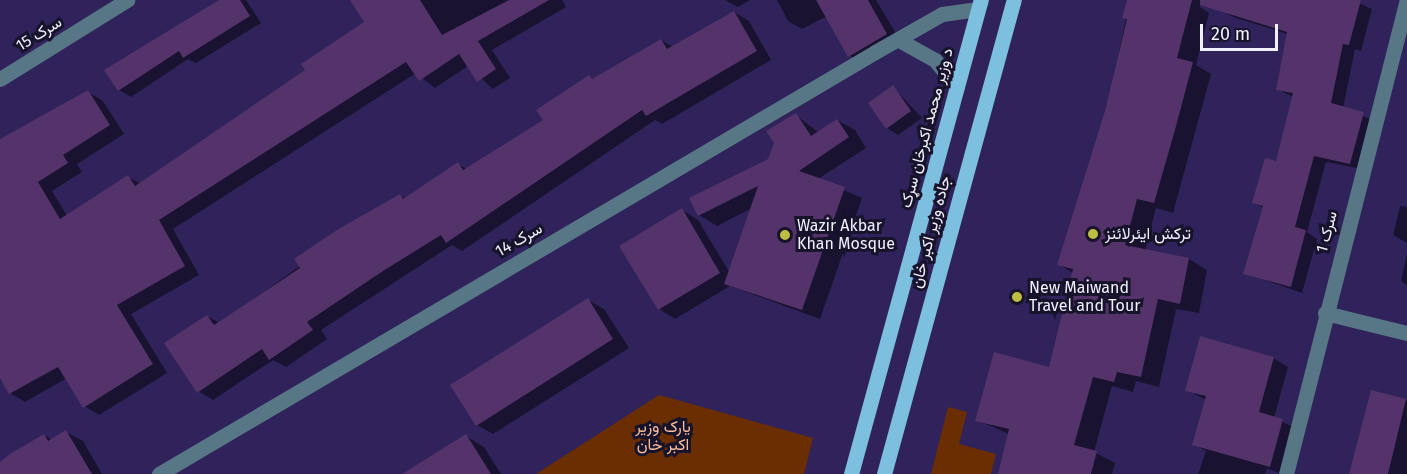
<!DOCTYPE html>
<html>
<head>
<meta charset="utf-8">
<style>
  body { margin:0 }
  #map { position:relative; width:1407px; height:474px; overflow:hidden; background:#30235b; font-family:"Fira Sans",Vazirmatn,sans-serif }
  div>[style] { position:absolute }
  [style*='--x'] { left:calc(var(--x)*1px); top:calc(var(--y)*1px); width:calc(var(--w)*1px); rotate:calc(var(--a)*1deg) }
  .green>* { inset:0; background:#6a2e00 }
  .shadow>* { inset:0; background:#0007 }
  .building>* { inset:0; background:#533369 }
  .minor>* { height:15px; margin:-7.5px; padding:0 7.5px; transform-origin:7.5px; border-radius:7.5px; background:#587786 }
  .major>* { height:15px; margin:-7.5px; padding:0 7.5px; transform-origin:7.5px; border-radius:7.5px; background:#7dbfde }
  .dots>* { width:16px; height:16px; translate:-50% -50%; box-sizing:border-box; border:3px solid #17132b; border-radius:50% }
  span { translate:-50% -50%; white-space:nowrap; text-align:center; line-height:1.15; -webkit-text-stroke:6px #17132b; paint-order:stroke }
  .street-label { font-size:16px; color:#f1f0fe }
  .poi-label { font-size:16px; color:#f1f0fe }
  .left { translate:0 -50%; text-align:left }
  .park-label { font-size:16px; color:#f9bd9d }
  .scale { position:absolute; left:1200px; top:24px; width:78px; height:27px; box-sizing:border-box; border:3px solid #f1f0fe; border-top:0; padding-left:8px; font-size:18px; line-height:21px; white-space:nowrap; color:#f1f0fe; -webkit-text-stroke:4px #17132b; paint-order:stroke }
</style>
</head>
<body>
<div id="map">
  <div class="green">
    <i style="clip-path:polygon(659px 395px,813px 438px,804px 474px,536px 474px)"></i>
    <i style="clip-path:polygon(948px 407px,967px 412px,959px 444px,996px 454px,991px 474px,931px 474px)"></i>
  </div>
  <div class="shadow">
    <i style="clip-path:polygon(221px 0,246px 0,261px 23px,196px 63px,188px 59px,131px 97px,119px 90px,106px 71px)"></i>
    <i style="clip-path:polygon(358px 0,562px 0,566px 7px,492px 50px,510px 78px,493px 89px,468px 66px,435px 88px,416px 73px,173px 229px,199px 275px,131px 314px,167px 373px,99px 415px,84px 406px,67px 378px,25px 402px,10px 393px,0 375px,0 143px,88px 92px,103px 101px,124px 134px,77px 164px,82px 172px,52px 191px,67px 216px,128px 177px,141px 184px,307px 71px,366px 22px)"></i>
    <i style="clip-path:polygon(725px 0,750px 0,738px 7px)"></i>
    <i style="clip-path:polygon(777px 0,876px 0,901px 42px,863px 64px,849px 55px,827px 16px,802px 29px,788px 21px)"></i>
    <i style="clip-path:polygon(1130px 0,1201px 0,1200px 7px,1209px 13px,1196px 65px,1211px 74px,1173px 213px,1156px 208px,1145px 251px,1189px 259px,1207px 270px,1199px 313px,1176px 309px,1159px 387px,1136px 381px,1133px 392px,1112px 386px,1094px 452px,1115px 463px,1112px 474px,999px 474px,1009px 434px,977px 420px,1050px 368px,1073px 273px,1058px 264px,1106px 112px)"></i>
    <i style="clip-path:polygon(1225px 0,1352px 0,1372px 9px,1361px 51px,1355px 49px,1343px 108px,1375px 121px,1362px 169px,1326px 162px,1307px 232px,1317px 239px,1302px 293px,1245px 273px,1264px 208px,1254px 203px,1277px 163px,1293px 97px,1277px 89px,1288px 34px,1233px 17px,1221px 10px)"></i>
    <i style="clip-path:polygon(734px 12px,749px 21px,771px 60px,662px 124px,655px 120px,462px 251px,452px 245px,321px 330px,327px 339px,286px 367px,273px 360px,213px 400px,198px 391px,207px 316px,220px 323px,400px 195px,405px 199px,458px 164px,467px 169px,545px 120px,589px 76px,594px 80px,661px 40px,673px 47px)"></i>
    <i style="clip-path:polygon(893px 87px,922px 118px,898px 135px,887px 128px)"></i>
    <i style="clip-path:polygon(796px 115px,819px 133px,837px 120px,855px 130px,866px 148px,818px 179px,862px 198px,820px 319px,730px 286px,675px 319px,659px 309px,682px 210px,698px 220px,730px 273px,752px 208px,717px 226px,699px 215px,769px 160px)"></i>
    <i style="clip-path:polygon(1400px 206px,1407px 207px,1407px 243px,1393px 235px)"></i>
    <i style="clip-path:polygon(1407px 254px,1407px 285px,1401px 281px)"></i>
    <i style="clip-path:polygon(588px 300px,604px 309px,629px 348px,493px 434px,477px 425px)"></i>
    <i style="clip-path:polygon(1273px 358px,1288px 367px,1274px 418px,1298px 429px,1283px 474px,1267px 469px,1265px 474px,1198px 474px,1206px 451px,1194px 444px,1206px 400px,1187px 390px)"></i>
    <i style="clip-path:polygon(1372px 392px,1407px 401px,1407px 474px,1349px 474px)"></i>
    <i style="clip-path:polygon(66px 432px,83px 441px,102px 474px,0 474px,0 462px,44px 435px,52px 440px)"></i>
    <i style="clip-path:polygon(466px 436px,484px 447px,501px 474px,405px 474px)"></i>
  </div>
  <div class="building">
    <i style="clip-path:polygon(219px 0,240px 0,250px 16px,183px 58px,179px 51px,118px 91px,104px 70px)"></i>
    <i style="clip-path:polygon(350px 0,420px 0,442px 35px,509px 0,549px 0,478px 41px,496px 69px,477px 82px,459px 54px,419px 81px,406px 62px,159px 220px,185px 266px,117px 305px,153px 364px,83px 408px,58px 367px,9px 394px,0 378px,0 139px,88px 90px,110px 125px,63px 155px,68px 163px,38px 182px,60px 219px,128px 175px,135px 186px,305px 70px,301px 64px,364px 22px)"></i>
    <i style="clip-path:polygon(816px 0,868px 0,887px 34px,848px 57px)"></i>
    <i style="clip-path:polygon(1127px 0,1192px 0,1177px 58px,1193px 62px,1175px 130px,1154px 203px,1137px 199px,1125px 245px,1189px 258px,1180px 304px,1158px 299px,1141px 377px,1117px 372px,1114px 382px,1093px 377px,1074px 445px,1097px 451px,1091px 474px,998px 474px,1009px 429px,975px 421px,994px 352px,1049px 367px,1073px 269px,1057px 265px,1105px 111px,1127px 19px,1122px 18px)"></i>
    <i style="clip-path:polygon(1200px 0,1361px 0,1349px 45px,1343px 44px,1331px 103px,1364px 112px,1350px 164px,1314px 156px,1295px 227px,1306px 230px,1291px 287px,1243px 274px,1263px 206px,1252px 203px,1265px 158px,1276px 161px,1293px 93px,1276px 90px,1287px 32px,1200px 5px)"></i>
    <i style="clip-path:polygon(734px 11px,757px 51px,646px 116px,642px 110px,446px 243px,441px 235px,383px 271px,307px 322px,313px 330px,269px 360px,262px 349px,197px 393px,164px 343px,207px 315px,214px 325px,300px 268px,294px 259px,337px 230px,400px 194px,403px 199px,458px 162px,463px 170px,543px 120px,536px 110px,589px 75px,592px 79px,661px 39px,667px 49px)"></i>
    <i style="clip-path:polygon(893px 85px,911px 111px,886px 129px,868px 103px)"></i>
    <i style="clip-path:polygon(796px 113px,811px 136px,837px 119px,849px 137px,799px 171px,845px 187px,802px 310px,724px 284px,758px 186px,698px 216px,689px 198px,768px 159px,774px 143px,766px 131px)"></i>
    <i style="clip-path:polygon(682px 208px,720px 273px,658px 310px,619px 246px)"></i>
    <i style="clip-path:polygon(588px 298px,613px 339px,476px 426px,450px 385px)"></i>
    <i style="clip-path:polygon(1200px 336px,1274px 357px,1259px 412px,1283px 419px,1270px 467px,1192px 445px,1206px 396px,1185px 391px)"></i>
    <i style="clip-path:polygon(1371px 390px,1406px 399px,1388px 474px,1349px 474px)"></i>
    <i style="clip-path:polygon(66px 430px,92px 474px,0 474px,0 462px,10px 454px,44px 434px,48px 441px)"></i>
    <i style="clip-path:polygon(466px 434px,491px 474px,402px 474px)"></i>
  </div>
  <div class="minor">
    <i style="--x:899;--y:40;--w:41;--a:29.1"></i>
    <i style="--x:935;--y:60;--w:35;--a:51"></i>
    <i style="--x:0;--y:79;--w:150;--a:-31.9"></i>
    <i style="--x:1325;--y:313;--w:84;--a:13.7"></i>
    <i style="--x:159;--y:474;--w:831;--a:-30.51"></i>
    <i style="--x:875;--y:52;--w:77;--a:-29.6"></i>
    <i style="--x:942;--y:14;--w:36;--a:-8"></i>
    <i style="--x:1286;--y:474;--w:489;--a:-75.7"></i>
  </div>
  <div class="major">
    <i style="--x:851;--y:474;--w:492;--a:-74.7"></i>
    <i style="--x:884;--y:474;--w:492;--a:-74.7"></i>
  </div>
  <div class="dots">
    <i style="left:1093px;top:234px;background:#bebf42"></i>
    <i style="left:785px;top:235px;background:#bebf42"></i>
    <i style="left:1017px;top:297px;background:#bebf42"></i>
  </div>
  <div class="street-label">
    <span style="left:39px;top:34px;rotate:-32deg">سرک 15</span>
    <span style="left:927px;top:128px;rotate:-75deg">د وزیر محمد اکبرخان سړک</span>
    <span style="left:931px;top:232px;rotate:-75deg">جاده وزیر اکبر خان</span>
    <span style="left:1327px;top:232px;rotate:-75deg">سرک 1</span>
    <span style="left:519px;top:240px;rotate:-30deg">سرک 14</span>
  </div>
  <div class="poi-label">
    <span class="left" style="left:797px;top:235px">Wazir Akbar<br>Khan Mosque</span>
    <span class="left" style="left:1105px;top:234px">ترکش ایئرلائنز</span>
    <span class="left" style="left:1029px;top:297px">New Maiwand<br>Travel and Tour</span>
  </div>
  <div class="park-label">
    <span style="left:663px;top:436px">پارک وزیر<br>اکبر خان</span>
  </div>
  <div class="scale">20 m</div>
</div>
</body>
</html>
